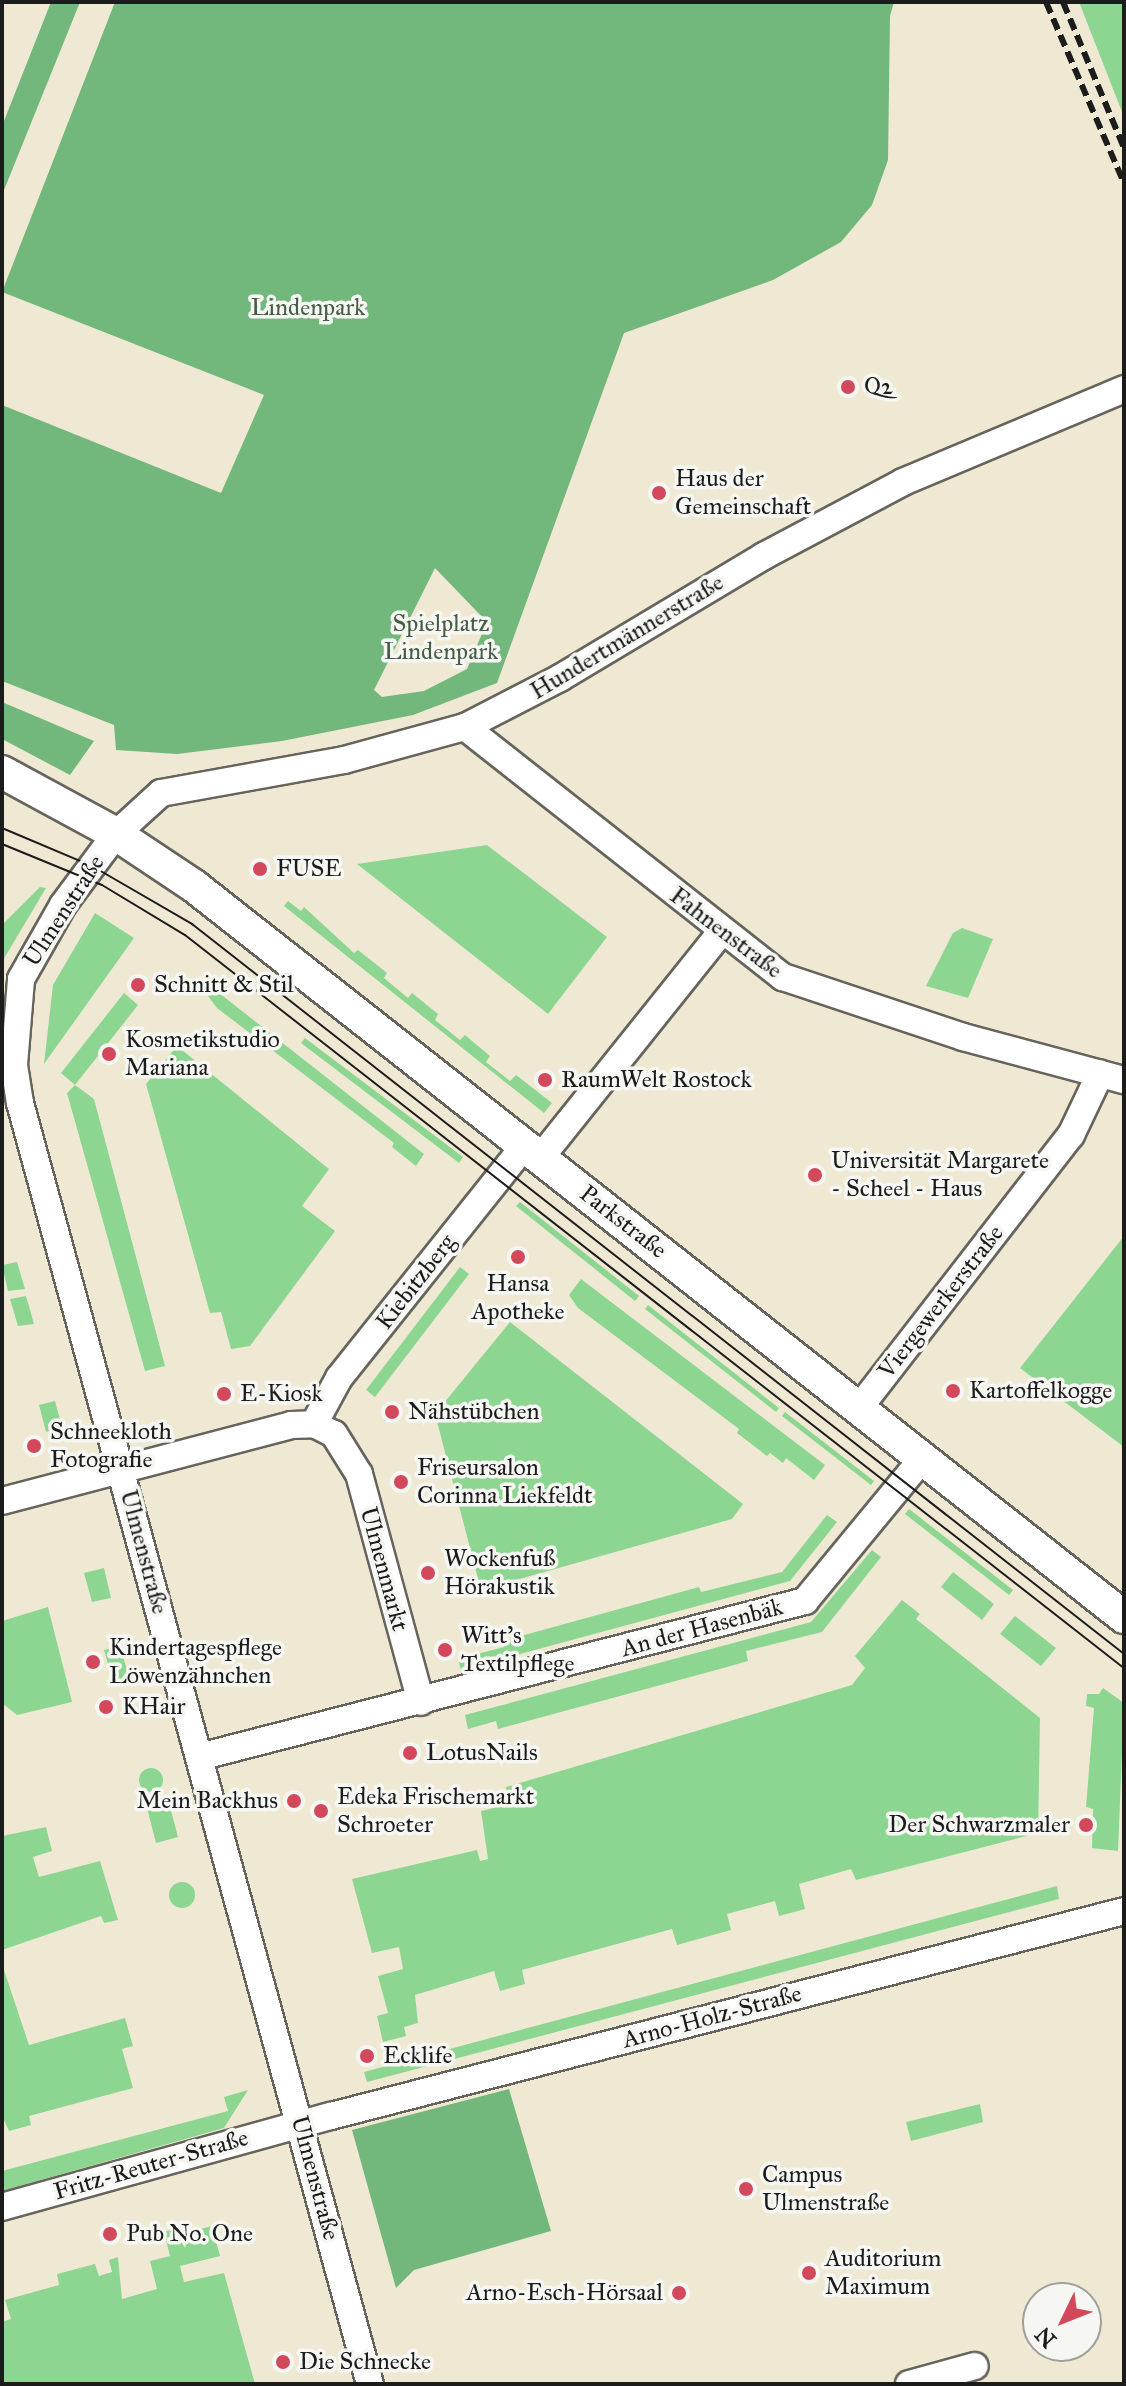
<!DOCTYPE html>
<html>
<head>
<meta charset="utf-8">
<style>
  body { margin:0 }
  #map { position:relative; width:1126px; height:2386px; overflow:hidden; background:#efe9d4; font-family:"IM FELL Great Primer",serif }
  div>[style] { position:absolute }
  [style*='--x'] { left:calc(var(--x)*1px); top:calc(var(--y)*1px); width:calc(var(--w)*1px); rotate:calc(var(--a)*1deg) }
  .green>* { inset:0; background:#8dd691 }
  .round { border-radius:50% }
  .forest>* { inset:0; background:#72b77b }
  .roads { filter:drop-shadow(2px 0 #66645c) drop-shadow(-2px 0 #66645c) drop-shadow(0 2px #66645c) drop-shadow(0 -2px #66645c) }
  .minor>* { height:26px; margin:-13px; padding:0 13px; transform-origin:13px; border-radius:13px; background:#fff }
  .major>* { height:32px; margin:-16px; padding:0 16px; transform-origin:16px; border-radius:16px; background:#fff }
  .tram>* { height:2px; margin:-1px; padding:0 1px; transform-origin:1px; border-radius:1px; background:#1c1c1c }
  .rail>* { height:6px; margin-top:-3px; transform-origin:0; background:repeating-linear-gradient(90deg,#1c1c1c 0 12px,transparent 0 18px) }
  .dots>* { width:22px; height:22px; translate:-50% -50%; box-sizing:border-box; border:4px solid #f6f6f2; border-radius:50% }
  span { translate:-50% -50%; white-space:nowrap; text-align:center; line-height:1.15; -webkit-text-stroke:7px #f6f6f2; paint-order:stroke }
  .park-label { font-size:24px; color:#445d45 }
  .poi-label { font-size:24px; color:#1c1c1c }
  .left { translate:0 -50%; text-align:left }
  .right { translate:-100% -50%; text-align:right }
  .street-label { font-size:24px; color:#1c1c1c }
  .frame { position:absolute; inset:0; border:4px solid #1c1c1c; pointer-events:none }
  .north { position:absolute; left:1022px; top:2282px; width:80px; height:80px; box-sizing:border-box; background:#f6f6f2; border:2px solid #9f9f9c; border-radius:50%; rotate:227deg; font-size:22px; font-weight:700; line-height:32px; text-align:center; color:#1c1c1c }
  .north::after { content:''; display:block; margin:auto; width:28px; height:36px; background:#d1495b; clip-path:polygon(50% 0,100% 100%,50% 72%,0 100%) }
</style>
</head>
<body>
<div id="map">
  <div class="green">
    <i style="clip-path:polygon(1079px 2px,1124px 2px,1124px 117px)"></i>
    <i style="clip-path:polygon(487px 845px,607px 937px,548px 1014px,357px 864px)"></i>
    <i style="clip-path:polygon(40px 887px,46px 888px,2px 962px,2px 925px)"></i>
    <i style="clip-path:polygon(288px 901px,301px 911px,304px 907px,354px 953px,358px 950px,387px 973px,384px 978px,408px 998px,412px 993px,438px 1014px,435px 1020px,460px 1040px,465px 1035px,490px 1056px,486px 1062px,510px 1081px,516px 1075px,552px 1103px,544px 1113px,284px 906px)"></i>
    <i style="clip-path:polygon(95px 913px,134px 938px,44px 1064px,53px 985px)"></i>
    <i style="clip-path:polygon(962px 928px,993px 939px,968px 998px,926px 986px,953px 933px)"></i>
    <i style="clip-path:polygon(214px 989px,424px 1154px,416px 1166px,392px 1147px,394px 1143px,217px 1008px,208px 996px)"></i>
    <i style="clip-path:polygon(124px 993px,138px 1005px,75px 1085px,94px 1099px,165px 1366px,145px 1371px,67px 1093px,75px 1085px,61px 1073px)"></i>
    <i style="clip-path:polygon(305px 1038px,463px 1157px,459px 1163px,301px 1043px)"></i>
    <i style="clip-path:polygon(177px 1046px,329px 1169px,302px 1206px,335px 1231px,250px 1346px,231px 1349px,221px 1312px,210px 1313px,146px 1084px)"></i>
    <i style="clip-path:polygon(520px 1202px,639px 1296px,635px 1301px,516px 1206px)"></i>
    <i style="clip-path:polygon(1124px 1236px,1124px 1447px,1020px 1368px)"></i>
    <i style="clip-path:polygon(17px 1262px,25px 1289px,8px 1291px,2px 1265px)"></i>
    <i style="clip-path:polygon(460px 1267px,469px 1274px,375px 1397px,366px 1390px)"></i>
    <i style="clip-path:polygon(581px 1279px,825px 1465px,814px 1480px,786px 1458px,783px 1463px,770px 1453px,767px 1456px,737px 1433px,739px 1429px,578px 1308px,569px 1295px)"></i>
    <i style="clip-path:polygon(26px 1296px,34px 1324px,18px 1326px,10px 1299px)"></i>
    <i style="clip-path:polygon(648px 1305px,779px 1408px,776px 1412px,645px 1309px)"></i>
    <i style="clip-path:polygon(510px 1322px,743px 1504px,732px 1519px,481px 1590px,435px 1414px)"></i>
    <i style="clip-path:polygon(55px 1401px,62px 1427px,46px 1432px,39px 1405px)"></i>
    <i style="clip-path:polygon(785px 1412px,874px 1481px,871px 1485px,782px 1416px)"></i>
    <i style="clip-path:polygon(909px 1509px,1013px 1590px,1009px 1595px,905px 1514px)"></i>
    <i style="clip-path:polygon(827px 1515px,837px 1522px,790px 1581px,461px 1670px,458px 1659px,504px 1647px,503px 1641px,699px 1587px,701px 1592px,782px 1572px)"></i>
    <i style="clip-path:polygon(872px 1550px,881px 1557px,822px 1632px,746px 1651px,748px 1661px,720px 1669px,498px 1729px,496px 1721px,468px 1729px,465px 1715px,811px 1622px)"></i>
    <i style="clip-path:polygon(104px 1568px,111px 1598px,92px 1602px,84px 1573px)"></i>
    <i style="clip-path:polygon(953px 1572px,994px 1604px,982px 1620px,941px 1587px)"></i>
    <i style="clip-path:polygon(902px 1600px,920px 1614px,916px 1619px,1040px 1718px,1038px 1833px,856px 1880px,851px 1869px,799px 1884px,805px 1909px,779px 1916px,775px 1901px,727px 1914px,731px 1930px,677px 1945px,672px 1929px,522px 1970px,525px 1984px,500px 1991px,494px 1971px,415px 1995px,418px 2023px,404px 2027px,406px 2036px,383px 2042px,377px 2016px,388px 2013px,378px 1976px,403px 1969px,399px 1947px,372px 1953px,352px 1879px,477px 1850px,480px 1861px,488px 1859px,481px 1811px,510px 1804px,506px 1787px,852px 1685px,865px 1668px,855px 1656px)"></i>
    <i style="clip-path:polygon(48px 1607px,72px 1702px,17px 1715px,2px 1703px,2px 1621px)"></i>
    <i style="clip-path:polygon(1015px 1616px,1056px 1648px,1041px 1666px,1000px 1634px)"></i>
    <i style="clip-path:polygon(120px 1646px,129px 1677px,113px 1681px,104px 1650px)"></i>
    <i style="clip-path:polygon(1103px 1688px,1124px 1703px,1118px 1851px,1092px 1848px,1093px 1809px,1086px 1807px,1094px 1708px,1086px 1706px,1087px 1694px,1099px 1694px)"></i>
    <i class="round" style="left:139px;top:1768px;width:24px;height:24px"></i>
    <i style="clip-path:polygon(169px 1803px,178px 1837px,156px 1843px,147px 1808px)"></i>
    <i style="clip-path:polygon(46px 1827px,52px 1851px,33px 1857px,39px 1877px,100px 1861px,118px 1920px,104px 1923px,101px 1916px,2px 1950px,2px 1836px)"></i>
    <i class="round" style="left:169px;top:1882px;width:26px;height:26px"></i>
    <i style="clip-path:polygon(1057px 1886px,1059px 1899px,367px 2082px,364px 2072px)"></i>
    <i style="clip-path:polygon(2px 1964px,29px 2045px,125px 2018px,133px 2046px,122px 2049px,133px 2088px,29px 2116px,31px 2125px,9px 2131px,2px 2116px)"></i>
    <i style="clip-path:polygon(248px 2090px,224px 2128px,2px 2191px,2px 2171px,228px 2111px,224px 2097px)"></i>
    <i style="clip-path:polygon(980px 2104px,983px 2122px,911px 2141px,906px 2122px)"></i>
    <i style="clip-path:polygon(184px 2226px,186px 2233px,212px 2226px,220px 2256px,180px 2266px,184px 2282px,224px 2273px,255px 2384px,2px 2384px,2px 2322px,11px 2319px,5px 2300px,59px 2285px,57px 2274px,95px 2264px,99px 2276px,112px 2272px,109px 2260px,118px 2257px,122px 2299px,157px 2289px,150px 2261px,170px 2256px,164px 2232px)"></i>
  </div>
  <div class="forest">
    <i style="clip-path:polygon(51px 2px,80px 2px,2px 195px,2px 126px)"></i>
    <i style="clip-path:polygon(evenodd,115px 2px,894px 2px,890px 16px,888px 160px,872px 205px,841px 242px,773px 280px,624px 333px,497px 683px,413px 715px,282px 741px,177px 754px,116px 750px,114px 725px,2px 681px,2px 405px,221px 493px,264px 395px,2px 292px,115px 2px,435px 568px,487px 622px,467px 669px,424px 691px,382px 697px,374px 690px,435px 568px)"></i>
    <i style="clip-path:polygon(2px 702px,94px 741px,70px 775px,2px 739px)"></i>
    <i style="clip-path:polygon(509px 2089px,551px 2231px,414px 2270px,396px 2288px,352px 2130px)"></i>
  </div>
  <div class="roads">
    <div class="minor">
      <i style="--x:465;--y:727;--w:405;--a:38.2"></i>
      <i style="--x:783;--y:977;--w:190;--a:18.4"></i>
      <i style="--x:963;--y:1037;--w:167;--a:15"></i>
      <i style="--x:541;--y:1157;--w:288;--a:-51.3"></i>
      <i style="--x:859;--y:1408;--w:346;--a:-52.2"></i>
      <i style="--x:1071;--y:1135;--w:68;--a:-64.6"></i>
      <i style="--x:314;--y:1424;--w:52;--a:-61.5"></i>
      <i style="--x:339;--y:1378;--w:298;--a:-51.4"></i>
      <i style="--x:2;--y:1501;--w:299;--a:-14.7"></i>
      <i style="--x:291;--y:1425;--w:23;--a:-2"></i>
      <i style="--x:314;--y:1424;--w:22;--a:27"></i>
      <i style="--x:334;--y:1434;--w:47;--a:58"></i>
      <i style="--x:359;--y:1474;--w:236;--a:74.8"></i>
      <i style="--x:199;--y:1757;--w:626;--a:-14.44"></i>
      <i style="--x:805;--y:1601;--w:184;--a:-50.5"></i>
      <i style="--x:2;--y:2207;--w:341;--a:-15.5"></i>
      <i style="--x:331;--y:2116;--w:819;--a:-14.49"></i>
      <i style="--x:370;--y:2384;--w:1328;--a:-105.28"></i>
      <i style="--x:20;--y:1103;--w:38;--a:-99"></i>
      <i style="--x:14;--y:1065;--w:86;--a:-85.3"></i>
      <i style="--x:21;--y:979;--w:85;--a:-60.4"></i>
      <i style="--x:63;--y:905;--w:89;--a:-53.3"></i>
      <i style="--x:116;--y:834;--w:61;--a:-42.3"></i>
      <i style="--x:161;--y:793;--w:186;--a:-10.2"></i>
      <i style="--x:344;--y:760;--w:125;--a:-15.3"></i>
      <i style="--x:465;--y:727;--w:107;--a:-27.3"></i>
      <i style="--x:560;--y:678;--w:238;--a:-30.9"></i>
      <i style="--x:764;--y:556;--w:157;--a:-28"></i>
      <i style="--x:903;--y:482;--w:240;--a:-22.8"></i>
      <i style="--x:909;--y:2384;--w:68;--a:-15.3"></i>
    </div>
    <div class="major">
      <i style="--x:2;--y:772;--w:130;--a:28.5"></i>
      <i style="--x:116;--y:834;--w:94;--a:33.7"></i>
      <i style="--x:194;--y:886;--w:1183;--a:38.17"></i>
    </div>
  </div>
  <div class="tram">
    <i style="--x:2;--y:828;--w:98;--a:22.9"></i>
    <i style="--x:92;--y:866;--w:116;--a:30.1"></i>
    <i style="--x:192;--y:924;--w:1184;--a:38.07"></i>
    <i style="--x:2;--y:844;--w:108;--a:22.3"></i>
    <i style="--x:102;--y:885;--w:97;--a:31.1"></i>
    <i style="--x:185;--y:935;--w:1191;--a:37.98"></i>
  </div>
  <div class="rail">
    <i style="--x:1046;--y:2;--w:197;--a:66.7"></i>
    <i style="--x:1063;--y:2;--w:158;--a:67.3"></i>
  </div>
  <div class="dots">
    <i style="left:848px;top:387px;background:#d1495b"></i>
    <i style="left:659px;top:493px;background:#d1495b"></i>
    <i style="left:260px;top:869px;background:#d1495b"></i>
    <i style="left:138px;top:985px;background:#d1495b"></i>
    <i style="left:109px;top:1054px;background:#d1495b"></i>
    <i style="left:545px;top:1080px;background:#d1495b"></i>
    <i style="left:815px;top:1175px;background:#d1495b"></i>
    <i style="left:518px;top:1257px;background:#d1495b"></i>
    <i style="left:953px;top:1391px;background:#d1495b"></i>
    <i style="left:224px;top:1394px;background:#d1495b"></i>
    <i style="left:392px;top:1412px;background:#d1495b"></i>
    <i style="left:34px;top:1446px;background:#d1495b"></i>
    <i style="left:401px;top:1482px;background:#d1495b"></i>
    <i style="left:428px;top:1573px;background:#d1495b"></i>
    <i style="left:445px;top:1650px;background:#d1495b"></i>
    <i style="left:93px;top:1662px;background:#d1495b"></i>
    <i style="left:106px;top:1707px;background:#d1495b"></i>
    <i style="left:410px;top:1753px;background:#d1495b"></i>
    <i style="left:294px;top:1801px;background:#d1495b"></i>
    <i style="left:321px;top:1811px;background:#d1495b"></i>
    <i style="left:1086px;top:1825px;background:#d1495b"></i>
    <i style="left:367px;top:2056px;background:#d1495b"></i>
    <i style="left:746px;top:2189px;background:#d1495b"></i>
    <i style="left:110px;top:2234px;background:#d1495b"></i>
    <i style="left:809px;top:2273px;background:#d1495b"></i>
    <i style="left:679px;top:2293px;background:#d1495b"></i>
    <i style="left:283px;top:2362px;background:#d1495b"></i>
  </div>
  <div class="park-label">
    <span style="left:308px;top:308px">Lindenpark</span>
    <span style="left:441px;top:638px">Spielplatz<br>Lindenpark</span>
  </div>
  <div class="poi-label">
    <span class="left" style="left:864px;top:387px">Q2</span>
    <span class="left" style="left:675px;top:493px">Haus der<br>Gemeinschaft</span>
    <span class="left" style="left:276px;top:869px">FUSE</span>
    <span class="left" style="left:154px;top:985px">Schnitt &amp; Stil</span>
    <span class="left" style="left:125px;top:1054px">Kosmetikstudio<br>Mariana</span>
    <span class="left" style="left:561px;top:1080px">RaumWelt Rostock</span>
    <span class="left" style="left:831px;top:1175px">Universität Margarete<br>- Scheel - Haus</span>
    <span style="left:518px;top:1298px">Hansa<br>Apotheke</span>
    <span class="left" style="left:969px;top:1391px">Kartoffelkogge</span>
    <span class="left" style="left:240px;top:1394px">E-Kiosk</span>
    <span class="left" style="left:408px;top:1412px">Nähstübchen</span>
    <span class="left" style="left:50px;top:1446px">Schneekloth<br>Fotografie</span>
    <span class="left" style="left:417px;top:1482px">Friseursalon<br>Corinna Liekfeldt</span>
    <span class="left" style="left:444px;top:1573px">Wockenfuß<br>Hörakustik</span>
    <span class="left" style="left:461px;top:1650px">Witt's<br>Textilpflege</span>
    <span class="left" style="left:109px;top:1662px">Kindertagespflege<br>Löwenzähnchen</span>
    <span class="left" style="left:122px;top:1707px">KHair</span>
    <span class="left" style="left:426px;top:1753px">LotusNails</span>
    <span class="left" style="left:337px;top:1811px">Edeka Frischemarkt<br>Schroeter</span>
    <span class="right" style="left:278px;top:1801px">Mein Backhus</span>
    <span class="right" style="left:1070px;top:1825px">Der Schwarzmaler</span>
    <span class="left" style="left:383px;top:2056px">Ecklife</span>
    <span class="left" style="left:762px;top:2189px">Campus<br>Ulmenstraße</span>
    <span class="left" style="left:126px;top:2234px">Pub No. One</span>
    <span class="left" style="left:825px;top:2273px">Auditorium<br>Maximum</span>
    <span class="right" style="left:663px;top:2293px">Arno-Esch-Hörsaal</span>
    <span class="left" style="left:299px;top:2362px">Die Schnecke</span>
  </div>
  <div class="street-label">
    <span style="left:627px;top:637px;rotate:-31deg">Hundertmännerstraße</span>
    <span style="left:64px;top:911px;rotate:-57deg">Ulmenstraße</span>
    <span style="left:726px;top:933px;rotate:37deg">Fahnenstraße</span>
    <span style="left:623px;top:1222px;rotate:38deg">Parkstraße</span>
    <span style="left:416px;top:1282px;rotate:-52deg">Kiebitzberg</span>
    <span style="left:941px;top:1302px;rotate:-52deg">Viergewerkerstraße</span>
    <span style="left:144px;top:1552px;rotate:75deg">Ulmenstraße</span>
    <span style="left:384px;top:1569px;rotate:75deg">Ulmenmarkt</span>
    <span style="left:702px;top:1628px;rotate:-15deg">An der Hasenbäk</span>
    <span style="left:712px;top:2017px;rotate:-15deg">Arno-Holz-Straße</span>
    <span style="left:151px;top:2165px;rotate:-16deg">Fritz-Reuter-Straße</span>
    <span style="left:315px;top:2178px;rotate:75deg">Ulmenstraße</span>
  </div>
  <div class="frame"></div>
  <div class="north">N</div>
</div>
</body>
</html>
